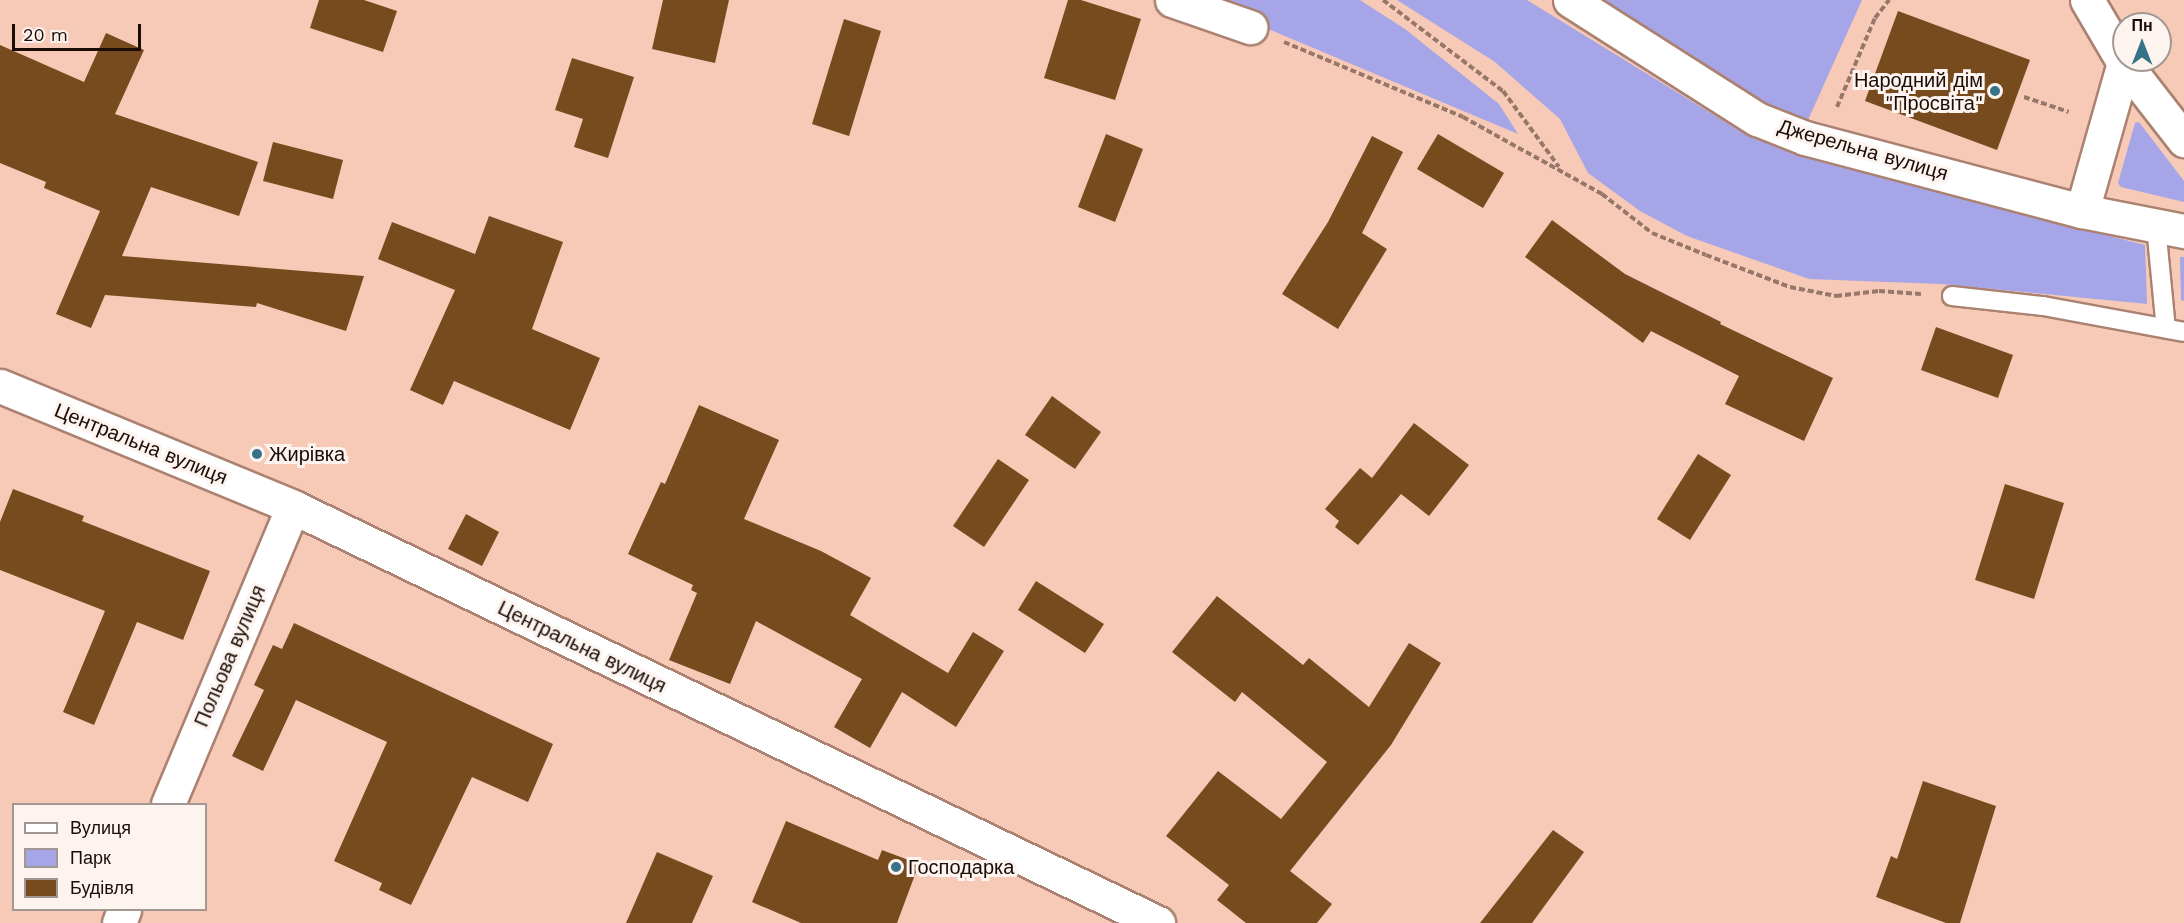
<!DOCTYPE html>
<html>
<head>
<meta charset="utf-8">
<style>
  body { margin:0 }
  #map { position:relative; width:2184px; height:923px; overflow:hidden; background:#f6cab7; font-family:"Work Sans",sans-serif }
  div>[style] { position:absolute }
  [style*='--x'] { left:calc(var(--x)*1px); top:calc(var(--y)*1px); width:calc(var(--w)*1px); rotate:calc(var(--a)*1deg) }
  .green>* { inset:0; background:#a6a5e7 }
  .building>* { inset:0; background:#774b1d }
  .path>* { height:4px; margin-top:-2px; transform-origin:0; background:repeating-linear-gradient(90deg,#967769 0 6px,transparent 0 9px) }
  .roads { filter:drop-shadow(2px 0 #ab8271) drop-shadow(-2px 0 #ab8271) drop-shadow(0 2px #ab8271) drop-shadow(0 -2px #ab8271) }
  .lane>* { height:18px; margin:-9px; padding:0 9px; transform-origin:9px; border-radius:9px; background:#fff }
  .street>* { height:33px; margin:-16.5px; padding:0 16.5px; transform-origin:16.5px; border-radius:16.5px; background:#fff }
  .secondary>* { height:33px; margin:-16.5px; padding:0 16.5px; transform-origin:16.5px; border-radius:16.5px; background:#fff }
  .dots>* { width:16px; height:16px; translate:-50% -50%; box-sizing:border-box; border:3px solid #fdf4f0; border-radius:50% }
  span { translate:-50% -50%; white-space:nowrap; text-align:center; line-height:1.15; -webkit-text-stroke:6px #fdf4f0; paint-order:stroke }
  .poi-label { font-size:20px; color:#1b0c06 }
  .right { translate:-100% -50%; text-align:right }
  .left { translate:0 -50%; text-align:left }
  .street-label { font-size:20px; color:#1b0c06 }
  .legend { position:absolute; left:12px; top:803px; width:195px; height:108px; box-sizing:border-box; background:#fdf4f0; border:2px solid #a39792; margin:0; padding:8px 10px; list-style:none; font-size:18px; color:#1b0c06 }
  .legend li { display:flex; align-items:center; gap:12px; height:30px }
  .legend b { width:30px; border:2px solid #a39792 }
  .north { position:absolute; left:2112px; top:12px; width:60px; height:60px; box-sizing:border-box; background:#fdf4f0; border:2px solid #a39792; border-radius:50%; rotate:0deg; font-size:16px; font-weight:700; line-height:24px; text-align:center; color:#1b0c06 }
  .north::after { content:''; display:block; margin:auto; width:21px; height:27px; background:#367389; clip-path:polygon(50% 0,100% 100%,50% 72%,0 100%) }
  .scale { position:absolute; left:12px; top:24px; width:129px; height:27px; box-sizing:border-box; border:3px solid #1b0c06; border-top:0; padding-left:8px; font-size:18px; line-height:21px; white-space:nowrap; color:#1b0c06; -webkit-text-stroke:4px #fdf4f0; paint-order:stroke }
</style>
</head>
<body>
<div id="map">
  <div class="green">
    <i style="clip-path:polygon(1199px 0,1360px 0,1405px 29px,1499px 104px,1518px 134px)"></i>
    <i style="clip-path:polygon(1397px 0,1527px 0,1740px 131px,1850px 169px,2145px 245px,2147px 304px,1941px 284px,1809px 279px,1687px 236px,1640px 211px,1588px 173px,1560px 119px,1495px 62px)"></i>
    <i style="clip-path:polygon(1605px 0,1862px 0,1808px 120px,1783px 112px,1728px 82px)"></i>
    <i style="clip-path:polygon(2139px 122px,2184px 181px,2184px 202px,2121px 187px,2118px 183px,2135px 123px)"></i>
    <i style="clip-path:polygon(2180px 257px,2184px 257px,2184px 301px,2181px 300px)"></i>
  </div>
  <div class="building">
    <i style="clip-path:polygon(319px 0,364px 0,397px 11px,383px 52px,310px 28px)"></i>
    <i style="clip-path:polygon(663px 0,729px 0,715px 63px,652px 49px)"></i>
    <i style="clip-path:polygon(1068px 0,1081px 0,1141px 19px,1115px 100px,1044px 78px)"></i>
    <i style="clip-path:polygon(1898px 11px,2030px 60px,1997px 150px,1865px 101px)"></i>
    <i style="clip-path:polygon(844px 19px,881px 31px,849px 136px,812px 124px)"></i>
    <i style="clip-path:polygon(106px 33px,144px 50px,115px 114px,258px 162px,239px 216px,151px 187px,122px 256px,364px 276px,346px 331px,257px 303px,256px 307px,105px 295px,91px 328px,56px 314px,100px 211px,44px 188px,46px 182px,0 163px,0 45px,84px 82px)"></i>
    <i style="clip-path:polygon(572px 58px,634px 77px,608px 158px,574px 147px,583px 119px,555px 110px)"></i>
    <i style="clip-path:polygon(1106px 134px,1143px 149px,1115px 222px,1078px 207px)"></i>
    <i style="clip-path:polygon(1438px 134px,1504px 173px,1483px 208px,1417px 169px)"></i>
    <i style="clip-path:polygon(1372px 136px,1403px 152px,1362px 233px,1387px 249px,1338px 329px,1282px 294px,1328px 222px)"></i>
    <i style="clip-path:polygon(273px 142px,343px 160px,333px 199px,263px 181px)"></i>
    <i style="clip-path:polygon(489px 216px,563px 242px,532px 329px,600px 358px,570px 430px,454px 381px,443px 405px,410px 390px,455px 290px,378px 259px,392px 222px,475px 254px)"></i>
    <i style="clip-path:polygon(1552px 220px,1625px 274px,1721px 322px,1720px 324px,1833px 378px,1804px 441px,1725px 404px,1739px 376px,1651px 331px,1643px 343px,1525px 257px)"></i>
    <i style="clip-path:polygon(1936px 327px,2013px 355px,1998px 398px,1921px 370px)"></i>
    <i style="clip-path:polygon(1052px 396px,1101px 432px,1075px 469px,1025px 435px)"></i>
    <i style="clip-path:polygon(699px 405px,779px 440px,744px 519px,821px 551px,871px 578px,850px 615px,948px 673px,973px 632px,1004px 651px,956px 727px,902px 692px,870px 748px,834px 727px,862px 679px,756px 621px,730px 684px,669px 660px,697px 593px,691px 590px,693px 585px,628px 554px,661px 482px,665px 484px)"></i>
    <i style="clip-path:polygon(1414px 423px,1469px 465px,1429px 516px,1401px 494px,1358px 545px,1335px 527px,1339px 521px,1325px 509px,1360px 468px,1372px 478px)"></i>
    <i style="clip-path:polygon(1698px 454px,1731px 475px,1690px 540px,1657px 519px)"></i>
    <i style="clip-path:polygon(998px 459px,1029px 480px,984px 547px,953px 526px)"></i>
    <i style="clip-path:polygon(2005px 484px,2064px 503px,2034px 599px,1975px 580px)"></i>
    <i style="clip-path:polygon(13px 489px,84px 516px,82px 521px,210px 571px,183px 640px,137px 622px,94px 725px,63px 712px,105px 611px,0 570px,0 522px)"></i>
    <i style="clip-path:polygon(466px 514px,499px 532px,482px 566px,448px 549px)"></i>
    <i style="clip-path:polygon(1036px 581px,1104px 624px,1085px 653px,1018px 610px)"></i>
    <i style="clip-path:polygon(1217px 596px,1303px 665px,1309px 658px,1369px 707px,1409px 643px,1441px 663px,1391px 745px,1290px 871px,1332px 904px,1317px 923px,1246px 923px,1217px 900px,1229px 885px,1166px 836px,1218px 771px,1281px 819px,1327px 762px,1242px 692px,1235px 702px,1172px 652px)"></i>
    <i style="clip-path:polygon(294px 623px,553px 744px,528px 802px,472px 777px,411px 905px,379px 890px,382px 883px,334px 861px,387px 742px,296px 700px,263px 771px,232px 756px,264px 690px,254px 685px,273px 645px,282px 649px)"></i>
    <i style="clip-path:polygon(1923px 781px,1996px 806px,1960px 923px,1946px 923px,1876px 897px,1891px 856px,1897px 859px)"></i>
    <i style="clip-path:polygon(786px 821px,878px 860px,882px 850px,919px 864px,897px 923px,801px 923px,752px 902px)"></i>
    <i style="clip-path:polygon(1553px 830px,1584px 852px,1532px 923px,1480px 923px)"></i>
    <i style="clip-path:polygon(657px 852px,713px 876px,692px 923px,626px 923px)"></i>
  </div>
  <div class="path">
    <i style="--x:1383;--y:0;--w:151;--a:37.2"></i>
    <i style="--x:1503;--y:91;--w:94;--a:53.6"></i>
    <i style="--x:1284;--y:42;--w:194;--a:22.7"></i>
    <i style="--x:1463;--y:117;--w:159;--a:29"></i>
    <i style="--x:1602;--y:194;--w:63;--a:38"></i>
    <i style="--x:1652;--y:233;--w:58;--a:22.2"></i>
    <i style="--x:1706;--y:255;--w:90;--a:20.9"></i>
    <i style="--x:1790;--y:287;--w:47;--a:11.1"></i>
    <i style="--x:1836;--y:296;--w:43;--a:-6.6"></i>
    <i style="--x:1879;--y:291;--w:42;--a:4.1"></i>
    <i style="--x:2024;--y:97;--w:47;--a:18.4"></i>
    <i style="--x:1837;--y:107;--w:97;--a:-66.9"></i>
    <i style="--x:1875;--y:18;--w:23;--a:-52"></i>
  </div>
  <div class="roads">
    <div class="lane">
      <i style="--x:2156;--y:226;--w:103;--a:84.5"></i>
      <i style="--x:1952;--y:296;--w:92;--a:6.3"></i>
      <i style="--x:2043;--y:306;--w:143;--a:10.4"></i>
    </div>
    <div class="street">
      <i style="--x:1172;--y:0;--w:83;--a:19.1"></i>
      <i style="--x:1570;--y:0;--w:222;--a:32.5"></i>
      <i style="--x:1757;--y:119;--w:52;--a:21.6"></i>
      <i style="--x:1805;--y:138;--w:286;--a:14.8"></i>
      <i style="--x:2082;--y:211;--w:104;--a:11.1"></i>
      <i style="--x:2087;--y:0;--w:73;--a:59.6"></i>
      <i style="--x:2124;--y:63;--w:98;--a:52.1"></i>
      <i style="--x:2082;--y:211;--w:154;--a:-74.2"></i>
      <i style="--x:168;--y:804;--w:322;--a:-67.2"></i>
      <i style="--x:119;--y:923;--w:14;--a:-69"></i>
    </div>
    <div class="secondary">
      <i style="--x:0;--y:386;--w:317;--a:22.4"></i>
      <i style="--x:293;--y:507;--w:960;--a:25.68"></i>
    </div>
  </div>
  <div class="dots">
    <i style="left:1995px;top:91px;background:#367389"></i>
    <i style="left:257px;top:454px;background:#367389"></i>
    <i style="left:896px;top:867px;background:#367389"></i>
  </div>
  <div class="poi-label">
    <span class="right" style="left:1983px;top:92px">Народний дім<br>"Просвіта"</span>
    <span class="left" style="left:269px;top:454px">Жирівка</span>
    <span class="left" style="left:908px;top:867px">Господарка</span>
  </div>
  <div class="street-label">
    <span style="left:1863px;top:150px;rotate:16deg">Джерельна вулиця</span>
    <span style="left:141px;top:444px;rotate:22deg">Центральна вулиця</span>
    <span style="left:582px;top:647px;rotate:26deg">Центральна вулиця</span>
    <span style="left:230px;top:656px;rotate:-67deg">Польова вулиця</span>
  </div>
  <ul class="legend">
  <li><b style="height:8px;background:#fff"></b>Вулиця</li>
  <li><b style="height:16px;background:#a6a5e7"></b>Парк</li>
  <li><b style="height:16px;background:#774b1d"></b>Будівля</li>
  </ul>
  <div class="north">Пн</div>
  <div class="scale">20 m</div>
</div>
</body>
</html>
